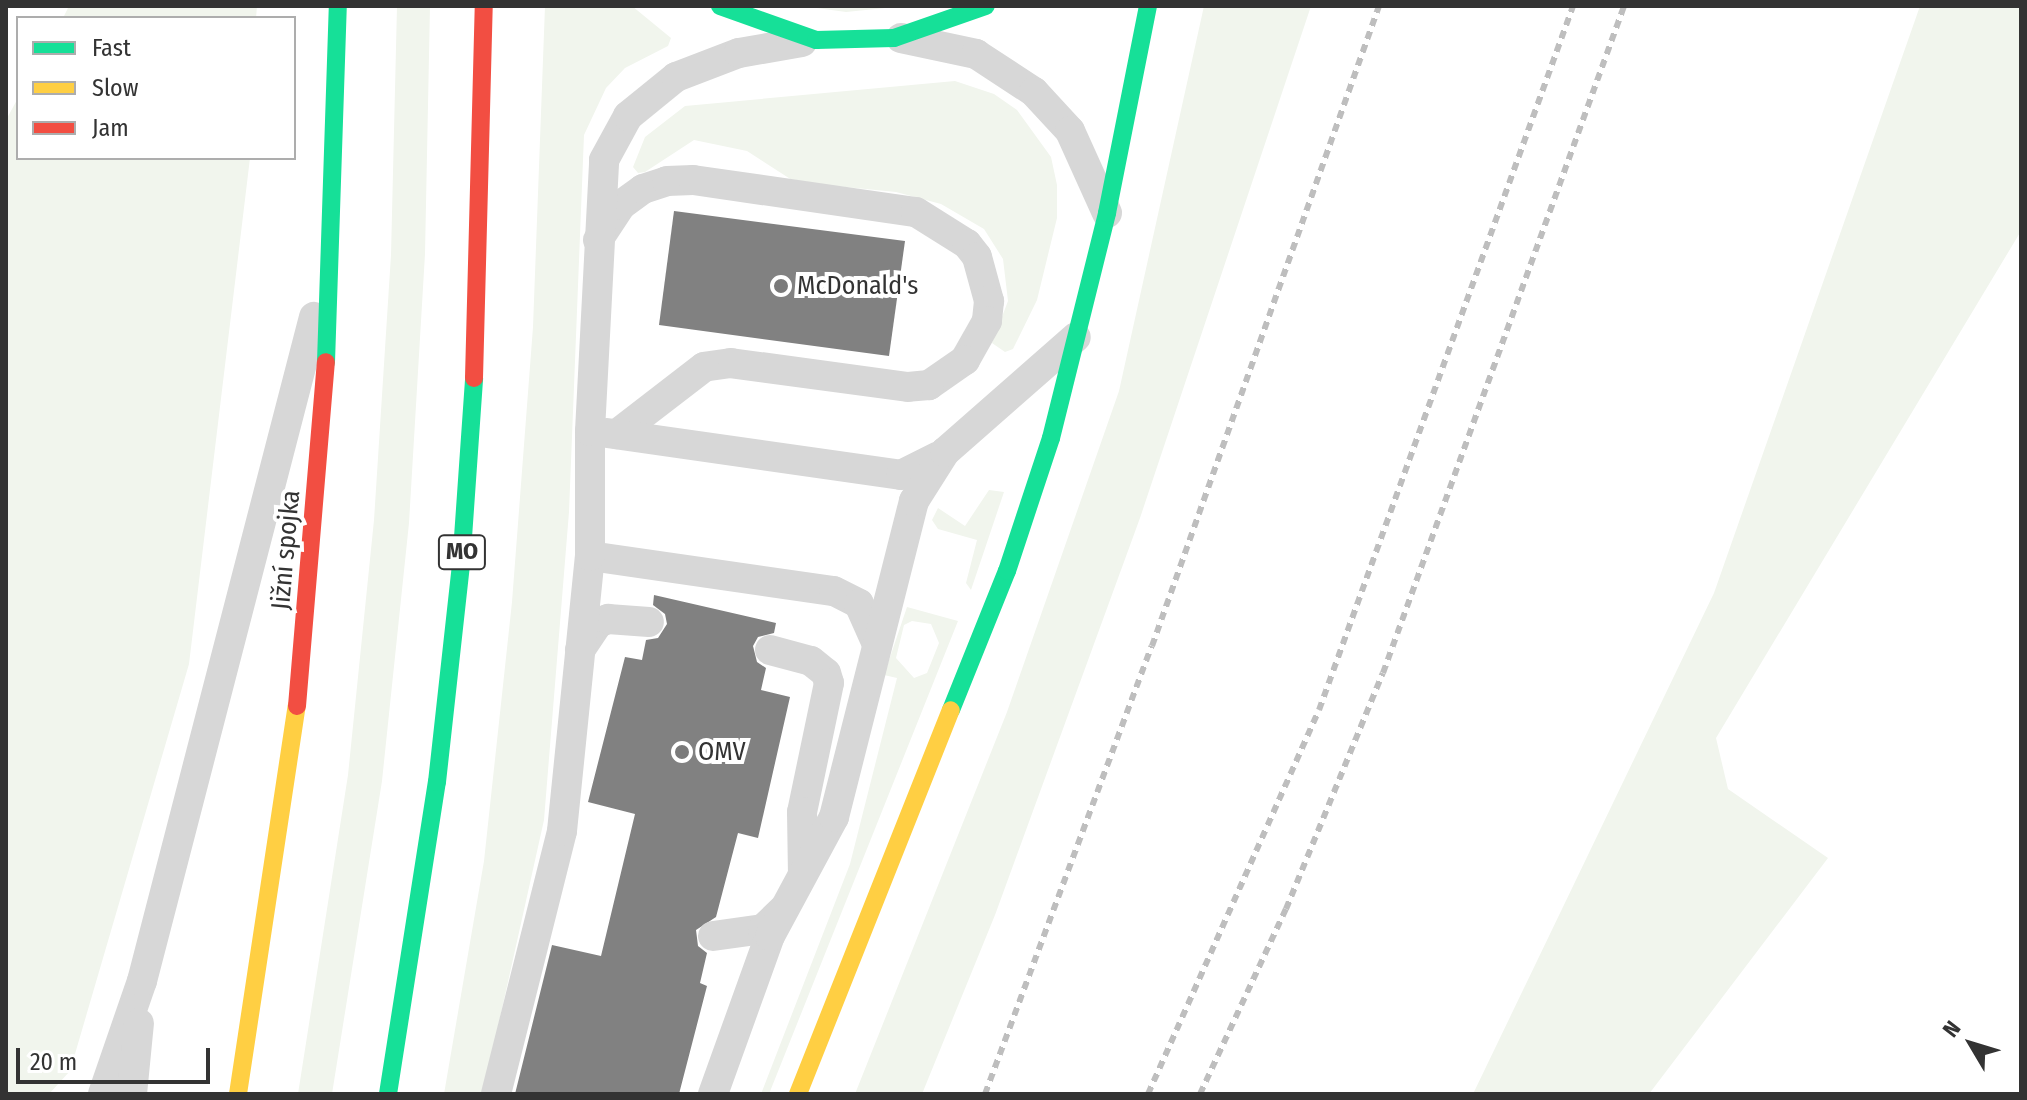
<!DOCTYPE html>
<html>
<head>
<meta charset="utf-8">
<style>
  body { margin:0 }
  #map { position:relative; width:2027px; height:1100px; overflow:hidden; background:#fff; font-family:"Fira Sans Condensed",sans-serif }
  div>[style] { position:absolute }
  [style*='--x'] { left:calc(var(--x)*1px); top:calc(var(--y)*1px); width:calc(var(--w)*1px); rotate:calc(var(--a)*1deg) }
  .green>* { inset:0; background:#f1f5ed }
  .building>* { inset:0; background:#818181 }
  .lane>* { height:30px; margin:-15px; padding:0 15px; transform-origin:15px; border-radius:15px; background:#d7d7d7 }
  .fast>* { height:18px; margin:-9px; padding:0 9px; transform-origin:9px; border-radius:9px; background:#16e098 }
  .slow>* { height:18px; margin:-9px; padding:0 9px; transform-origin:9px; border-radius:9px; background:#ffcf43 }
  .jam>* { height:18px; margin:-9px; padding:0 9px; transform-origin:9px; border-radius:9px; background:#f24e42 }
  .rail>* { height:6px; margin-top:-3px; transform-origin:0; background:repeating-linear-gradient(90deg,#bebebe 0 8px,transparent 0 14px) }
  .dots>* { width:22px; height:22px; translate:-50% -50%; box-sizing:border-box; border:4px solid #fff; border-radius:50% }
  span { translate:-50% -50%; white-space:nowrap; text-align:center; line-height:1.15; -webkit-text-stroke:8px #fff; paint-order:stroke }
  .shield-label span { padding:2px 6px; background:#fff; border:2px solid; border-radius:6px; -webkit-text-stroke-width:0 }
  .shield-label { font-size:24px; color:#333; font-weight:700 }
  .poi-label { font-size:26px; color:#333 }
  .left { translate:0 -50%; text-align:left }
  .street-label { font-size:26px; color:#333 }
  .frame { position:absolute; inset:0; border:8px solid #333; pointer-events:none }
  .legend { position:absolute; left:16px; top:16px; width:280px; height:144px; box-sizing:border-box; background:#fff; border:2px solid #adadad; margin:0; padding:10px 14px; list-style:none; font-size:24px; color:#333 }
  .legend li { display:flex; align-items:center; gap:16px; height:40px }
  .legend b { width:40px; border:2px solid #adadad }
  .north { position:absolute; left:1931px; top:1004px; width:80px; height:80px; -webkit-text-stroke:6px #fff; paint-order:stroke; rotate:308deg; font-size:22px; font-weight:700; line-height:32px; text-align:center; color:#333 }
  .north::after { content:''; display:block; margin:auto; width:28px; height:36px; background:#333; clip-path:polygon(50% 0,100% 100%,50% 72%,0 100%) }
  .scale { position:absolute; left:16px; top:1048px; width:194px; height:36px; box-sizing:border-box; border:4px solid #333; border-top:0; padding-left:10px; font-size:24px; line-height:28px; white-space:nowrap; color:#333; -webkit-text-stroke:6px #fff; paint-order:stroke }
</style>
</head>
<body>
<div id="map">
  <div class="green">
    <i style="clip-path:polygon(69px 6px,257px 6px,256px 18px,63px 18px)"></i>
    <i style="clip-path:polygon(397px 6px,430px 6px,425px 254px,409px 523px,382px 781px,332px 1094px,298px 1094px,348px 775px,374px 520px,391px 255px)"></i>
    <i style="clip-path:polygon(545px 6px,632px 6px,671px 38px,668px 46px,625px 68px,606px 88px,584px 135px,569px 512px,544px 820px,483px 1094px,444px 1094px,484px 861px,512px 602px,533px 327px)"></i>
    <i style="clip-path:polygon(802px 6px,905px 6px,846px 12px)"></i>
    <i style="clip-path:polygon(1204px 6px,1311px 6px,1140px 518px,995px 915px,922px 1094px,855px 1094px,1007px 712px,1119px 391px)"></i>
    <i style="clip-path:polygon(1920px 6px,2021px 6px,2021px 231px,1716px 738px,1728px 789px,1828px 858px,1649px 1094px,1473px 1094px,1714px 593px)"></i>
    <i style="clip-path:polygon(955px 81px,994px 94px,1017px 110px,1051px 157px,1057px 185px,1057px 218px,1037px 300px,1013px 349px,1005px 352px,992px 343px,1008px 301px,1003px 259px,984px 229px,941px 204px,896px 192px,795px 182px,747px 151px,694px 140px,645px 172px,638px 173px,633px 167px,645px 137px,685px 106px)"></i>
    <i style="clip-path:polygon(18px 98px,18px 158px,250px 158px,189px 664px,70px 1071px,49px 1094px,6px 1094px,6px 120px)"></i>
    <i style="clip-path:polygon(989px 490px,1004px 492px,971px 590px,966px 583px,977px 540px,938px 529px,932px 520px,938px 508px,965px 526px)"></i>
    <i style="clip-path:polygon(evenodd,907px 607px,958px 621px,769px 1094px,761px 1094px,850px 864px,897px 678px,884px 675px,907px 607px,912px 621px,931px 624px,939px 643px,927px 673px,914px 678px,896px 658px,904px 625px,912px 621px)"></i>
  </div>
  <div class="building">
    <i style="clip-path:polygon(674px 211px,905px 241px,889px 356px,659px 325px)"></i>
    <i style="clip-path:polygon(654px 595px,776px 623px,774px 633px,758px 637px,753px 646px,757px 662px,766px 668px,761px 690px,790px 697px,758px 838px,738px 833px,716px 917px,696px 930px,698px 946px,707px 953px,700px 983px,707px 986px,679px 1094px,515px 1094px,552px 945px,601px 956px,635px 814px,588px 802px,625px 657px,642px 660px,646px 640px,658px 638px,667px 624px,665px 614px,653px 605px)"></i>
  </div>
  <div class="lane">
    <i style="--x:901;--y:38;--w:77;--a:12"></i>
    <i style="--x:976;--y:54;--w:69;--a:33.2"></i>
    <i style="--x:1034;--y:92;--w:53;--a:47.3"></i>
    <i style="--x:1070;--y:131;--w:90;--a:65.7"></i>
    <i style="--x:598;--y:240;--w:42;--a:-56.7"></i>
    <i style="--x:621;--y:205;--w:27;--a:-36"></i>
    <i style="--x:643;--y:189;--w:25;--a:-18"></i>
    <i style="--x:667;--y:181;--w:26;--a:-2"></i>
    <i style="--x:693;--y:180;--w:225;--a:8.2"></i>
    <i style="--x:916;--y:212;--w:60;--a:32.1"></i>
    <i style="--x:967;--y:244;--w:16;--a:52"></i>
    <i style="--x:977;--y:257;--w:46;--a:74.7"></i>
    <i style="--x:989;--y:301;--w:20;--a:96"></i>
    <i style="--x:987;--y:321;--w:45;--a:119.4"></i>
    <i style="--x:965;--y:360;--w:44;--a:145.2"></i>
    <i style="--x:929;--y:385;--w:21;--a:175"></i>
    <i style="--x:908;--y:387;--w:179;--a:-172.3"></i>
    <i style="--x:731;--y:363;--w:27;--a:172"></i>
    <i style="--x:704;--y:367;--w:110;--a:142.4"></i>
    <i style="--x:607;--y:433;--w:297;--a:8.1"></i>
    <i style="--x:901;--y:475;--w:42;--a:-26.6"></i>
    <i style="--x:590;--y:556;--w:246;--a:8.2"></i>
    <i style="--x:834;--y:591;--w:28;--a:27"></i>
    <i style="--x:859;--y:604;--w:42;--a:65.9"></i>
    <i style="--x:580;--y:650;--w:32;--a:-56"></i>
    <i style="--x:598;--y:623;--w:11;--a:-22"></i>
    <i style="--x:608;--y:619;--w:41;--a:4.2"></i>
    <i style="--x:770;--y:650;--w:42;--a:15"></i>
    <i style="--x:811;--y:661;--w:19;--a:39"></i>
    <i style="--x:826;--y:673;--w:10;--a:73"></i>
    <i style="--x:829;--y:683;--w:132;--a:101.8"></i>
    <i style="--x:802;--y:812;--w:61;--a:89.1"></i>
    <i style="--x:713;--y:936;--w:50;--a:-8"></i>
    <i style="--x:763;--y:929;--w:28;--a:-44"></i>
    <i style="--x:103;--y:1094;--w:120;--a:-71"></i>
    <i style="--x:142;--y:981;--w:686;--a:-75.48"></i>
    <i style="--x:132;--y:1094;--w:71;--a:-84.4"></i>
    <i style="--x:496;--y:1094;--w:271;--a:-75.9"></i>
    <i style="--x:562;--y:831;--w:276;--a:-84.2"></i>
    <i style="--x:590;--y:556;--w:125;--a:-90"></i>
    <i style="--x:590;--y:431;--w:271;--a:-87"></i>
    <i style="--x:604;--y:160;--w:50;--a:-61.4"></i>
    <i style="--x:628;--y:116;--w:62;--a:-39.1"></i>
    <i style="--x:676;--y:77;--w:67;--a:-20.9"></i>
    <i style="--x:739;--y:53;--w:64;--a:-9.9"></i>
    <i style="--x:713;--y:1094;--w:168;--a:-70.2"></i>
    <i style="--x:770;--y:936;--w:135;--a:-61.7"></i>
    <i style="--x:834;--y:817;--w:326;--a:-75.8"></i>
    <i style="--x:914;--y:501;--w:58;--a:-57.7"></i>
    <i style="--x:945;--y:452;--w:174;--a:-41.3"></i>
  </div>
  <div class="fast">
    <i style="--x:720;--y:6;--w:102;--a:19.5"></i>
    <i style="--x:816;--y:40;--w:78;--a:-1.5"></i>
    <i style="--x:894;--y:38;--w:97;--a:-19.2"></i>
    <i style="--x:326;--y:362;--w:356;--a:-88.1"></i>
    <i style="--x:951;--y:710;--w:150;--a:-68.1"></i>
    <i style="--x:1007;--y:571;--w:140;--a:-71.7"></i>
    <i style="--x:1051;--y:438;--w:232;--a:-76"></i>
    <i style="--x:1107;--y:213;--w:211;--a:-78.8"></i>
    <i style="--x:388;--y:1094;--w:316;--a:-81.1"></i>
    <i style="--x:437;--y:782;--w:217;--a:-83.7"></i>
    <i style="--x:461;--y:566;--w:188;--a:-86"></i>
  </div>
  <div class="slow">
    <i style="--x:238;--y:1094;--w:392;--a:-81.4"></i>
    <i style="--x:798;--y:1094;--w:413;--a:-68.3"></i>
  </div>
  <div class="jam">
    <i style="--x:474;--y:378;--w:372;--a:-88.5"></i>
    <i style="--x:297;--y:706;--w:345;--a:-85.2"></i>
  </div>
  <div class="rail">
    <i style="--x:985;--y:1094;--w:478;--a:-69.6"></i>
    <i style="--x:1152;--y:646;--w:679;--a:-70.47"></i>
    <i style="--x:1148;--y:1094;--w:420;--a:-66"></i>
    <i style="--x:1319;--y:710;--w:748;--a:-70.16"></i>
    <i style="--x:1200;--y:1094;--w:204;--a:-65.1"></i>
    <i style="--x:1286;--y:909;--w:255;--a:-67.7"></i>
    <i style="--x:1383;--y:673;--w:709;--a:-70.13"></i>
  </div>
  <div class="dots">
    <i style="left:781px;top:286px;background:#7a7a7a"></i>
    <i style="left:682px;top:752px;background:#7a7a7a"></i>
  </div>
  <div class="shield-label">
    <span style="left:462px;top:552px">MO</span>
  </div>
  <div class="poi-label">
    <span class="left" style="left:797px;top:286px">McDonald's</span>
    <span class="left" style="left:698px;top:752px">OMV</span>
  </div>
  <div class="street-label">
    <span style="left:286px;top:550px;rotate:-85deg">Jižní spojka</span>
  </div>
  <div class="frame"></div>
  <ul class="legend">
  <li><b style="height:10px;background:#16e098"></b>Fast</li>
  <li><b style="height:10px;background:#ffcf43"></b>Slow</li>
  <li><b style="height:10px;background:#f24e42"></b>Jam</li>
  </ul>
  <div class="north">N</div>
  <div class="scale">20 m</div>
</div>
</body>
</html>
